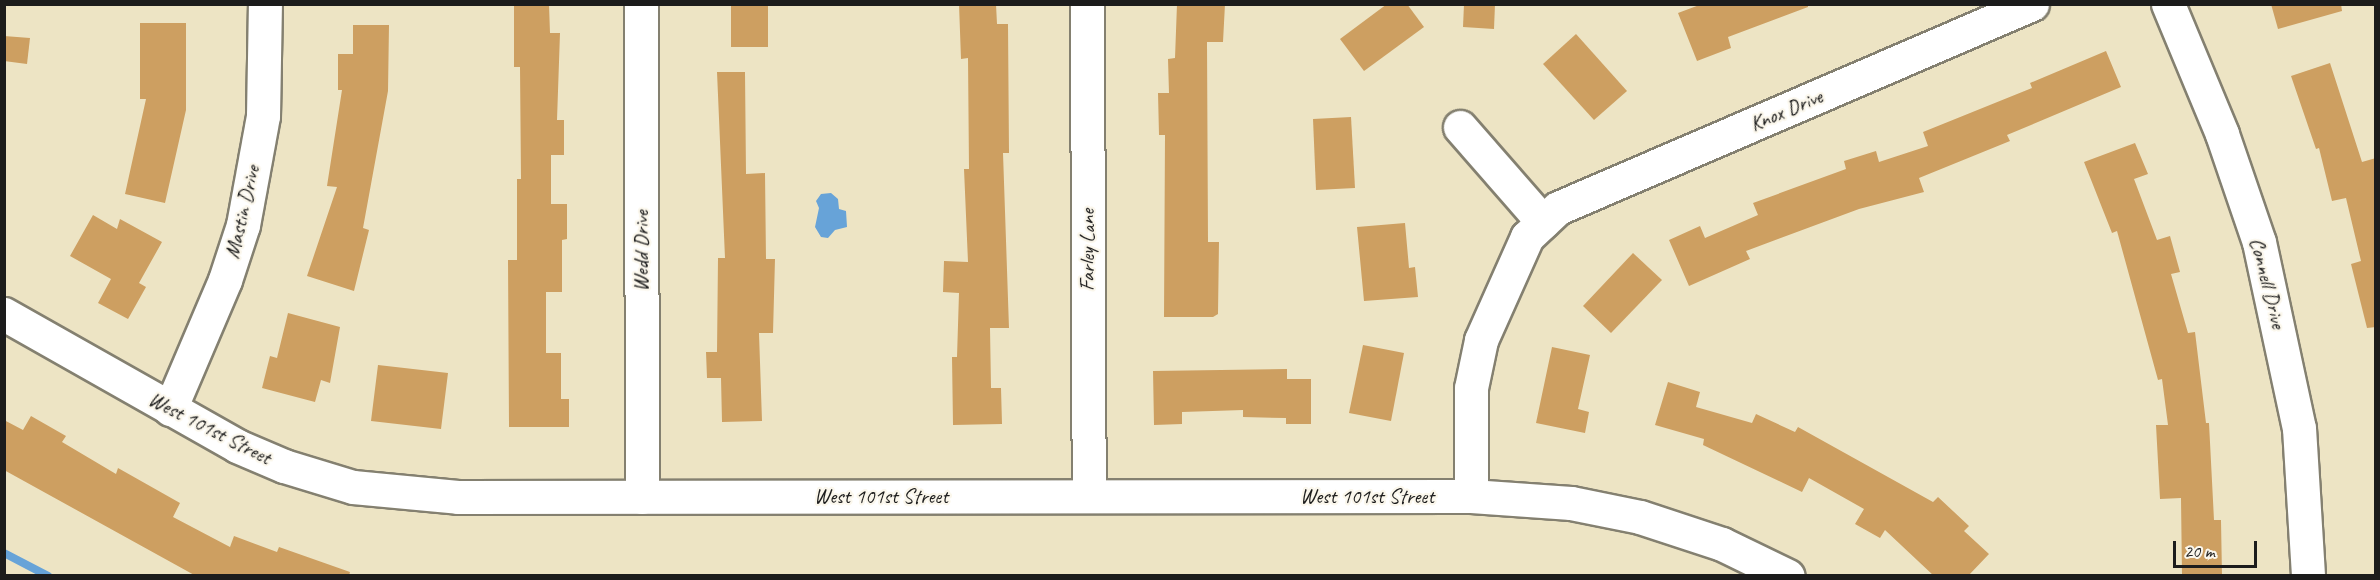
<!DOCTYPE html>
<html>
<head>
<meta charset="utf-8">
<style>
  body { margin:0 }
  #map { position:relative; width:2380px; height:580px; overflow:hidden; background:#ede4c4; font-family:Caveat,sans-serif }
  div>[style] { position:absolute }
  [style*='--x'] { left:calc(var(--x)*1px); top:calc(var(--y)*1px); width:calc(var(--w)*1px); rotate:calc(var(--a)*1deg) }
  .water>* { inset:0; background:#67a3d8 }
  .stream>* { height:8px; margin:-4px; padding:0 4px; transform-origin:4px; border-radius:4px; background:#67a3d8 }
  .building>* { inset:0; background:#cd9f61 }
  .roads { filter:drop-shadow(2px 0 #848070) drop-shadow(-2px 0 #848070) drop-shadow(0 2px #848070) drop-shadow(0 -2px #848070) }
  .minor>* { height:33px; margin:-16.5px; padding:0 16.5px; transform-origin:16.5px; border-radius:16.5px; background:#fff }
  span { translate:-50% -50%; white-space:nowrap; text-align:center; line-height:1.15; -webkit-text-stroke:4.5px #fbf7ec; paint-order:stroke }
  .street-label { font-size:21px; color:#1c1c1c }
  .frame { position:absolute; inset:0; border:6px solid #1c1c1c; pointer-events:none }
  .scale { position:absolute; left:2173px; top:541px; width:84px; height:27px; box-sizing:border-box; border:3px solid #1c1c1c; border-top:0; padding-left:8px; font-size:18px; line-height:21px; white-space:nowrap; color:#1c1c1c; -webkit-text-stroke:4px #fbf7ec; paint-order:stroke }
</style>
</head>
<body>
<div id="map">
  <div class="water">
    <i style="clip-path:polygon(831px 193px,838px 199px,839px 209px,846px 211px,847px 227px,835px 230px,828px 238px,821px 237px,815px 227px,819px 208px,816px 201px,821px 194px)"></i>
  </div>
  <div class="stream">
    <i style="--x:4;--y:553;--w:50;--a:27.6"></i>
  </div>
  <div class="building">
    <i style="clip-path:polygon(514px 4px,549px 4px,550px 33px,560px 33px,557px 120px,564px 120px,564px 155px,551px 155px,551px 204px,567px 204px,567px 239px,562px 240px,562px 292px,546px 292px,546px 353px,561px 353px,561px 399px,569px 399px,569px 427px,509px 427px,508px 260px,517px 260px,517px 179px,521px 179px,520px 67px,514px 67px)"></i>
    <i style="clip-path:polygon(731px 4px,768px 4px,768px 47px,731px 47px)"></i>
    <i style="clip-path:polygon(959px 4px,996px 4px,997px 24px,1008px 24px,1009px 153px,1003px 153px,1009px 328px,990px 328px,991px 388px,1001px 388px,1002px 424px,953px 425px,952px 357px,957px 357px,959px 293px,943px 292px,944px 261px,968px 262px,964px 169px,969px 169px,968px 58px,961px 59px)"></i>
    <i style="clip-path:polygon(1177px 4px,1225px 4px,1223px 42px,1207px 42px,1208px 242px,1219px 242px,1218px 314px,1213px 317px,1164px 317px,1165px 135px,1159px 135px,1158px 93px,1169px 93px,1168px 59px,1175px 58px)"></i>
    <i style="clip-path:polygon(1387px 4px,1407px 4px,1424px 27px,1364px 71px,1340px 39px)"></i>
    <i style="clip-path:polygon(1464px 4px,1495px 4px,1494px 29px,1463px 27px)"></i>
    <i style="clip-path:polygon(1702px 4px,1808px 4px,1808px 7px,1728px 37px,1731px 48px,1697px 61px,1678px 13px)"></i>
    <i style="clip-path:polygon(2271px 4px,2341px 4px,2342px 11px,2278px 29px)"></i>
    <i style="clip-path:polygon(140px 23px,186px 23px,186px 110px,165px 203px,125px 194px,146px 99px,140px 99px)"></i>
    <i style="clip-path:polygon(353px 25px,389px 25px,388px 91px,363px 228px,369px 230px,354px 291px,307px 276px,337px 187px,327px 186px,342px 90px,338px 90px,338px 54px,353px 54px)"></i>
    <i style="clip-path:polygon(1576px 34px,1627px 91px,1594px 120px,1543px 64px)"></i>
    <i style="clip-path:polygon(4px 36px,30px 38px,27px 64px,4px 61px)"></i>
    <i style="clip-path:polygon(2106px 51px,2121px 87px,2007px 135px,2010px 141px,1919px 178px,1924px 192px,1859px 209px,1746px 251px,1750px 259px,1689px 286px,1669px 240px,1700px 226px,1705px 238px,1758px 215px,1753px 203px,1846px 169px,1844px 161px,1876px 151px,1879px 162px,1928px 146px,1923px 132px,2032px 88px,2030px 83px)"></i>
    <i style="clip-path:polygon(2330px 63px,2362px 162px,2376px 158px,2376px 327px,2367px 328px,2351px 264px,2361px 261px,2346px 198px,2332px 201px,2319px 148px,2316px 149px,2291px 76px)"></i>
    <i style="clip-path:polygon(717px 72px,745px 72px,746px 174px,765px 173px,766px 259px,775px 259px,773px 333px,759px 333px,762px 421px,722px 422px,721px 378px,707px 378px,706px 352px,717px 352px,718px 258px,725px 258px)"></i>
    <i style="clip-path:polygon(1351px 117px,1355px 188px,1316px 190px,1313px 119px)"></i>
    <i style="clip-path:polygon(2135px 143px,2148px 174px,2134px 179px,2157px 240px,2170px 236px,2180px 272px,2171px 274px,2188px 333px,2195px 332px,2206px 423px,2209px 423px,2214px 520px,2221px 520px,2222px 576px,2182px 576px,2181px 498px,2160px 499px,2156px 425px,2168px 425px,2162px 379px,2158px 380px,2117px 231px,2112px 233px,2084px 162px)"></i>
    <i style="clip-path:polygon(93px 215px,117px 229px,120px 219px,162px 242px,139px 283px,146px 287px,128px 319px,98px 303px,111px 279px,70px 256px)"></i>
    <i style="clip-path:polygon(1405px 223px,1409px 268px,1415px 267px,1418px 297px,1364px 301px,1357px 227px)"></i>
    <i style="clip-path:polygon(1633px 253px,1662px 280px,1611px 333px,1583px 306px)"></i>
    <i style="clip-path:polygon(288px 313px,340px 327px,330px 383px,321px 380px,315px 402px,262px 388px,270px 356px,277px 358px)"></i>
    <i style="clip-path:polygon(1363px 345px,1404px 353px,1391px 421px,1349px 413px)"></i>
    <i style="clip-path:polygon(1552px 347px,1590px 355px,1578px 409px,1589px 412px,1585px 433px,1536px 423px)"></i>
    <i style="clip-path:polygon(378px 365px,448px 373px,441px 429px,371px 421px)"></i>
    <i style="clip-path:polygon(1287px 369px,1287px 379px,1311px 379px,1311px 424px,1286px 424px,1286px 418px,1243px 417px,1243px 410px,1182px 412px,1182px 424px,1154px 425px,1153px 371px)"></i>
    <i style="clip-path:polygon(1668px 382px,1700px 392px,1696px 407px,1752px 423px,1756px 414px,1795px 432px,1798px 427px,1933px 502px,1938px 497px,1969px 526px,1964px 531px,1989px 554px,1968px 576px,1934px 576px,1885px 530px,1880px 538px,1855px 524px,1864px 509px,1809px 478px,1802px 492px,1703px 445px,1704px 439px,1655px 425px)"></i>
    <i style="clip-path:polygon(31px 416px,66px 436px,62px 442px,116px 474px,118px 468px,180px 503px,173px 517px,230px 547px,234px 536px,277px 552px,279px 547px,350px 572px,349px 576px,196px 576px,4px 470px,4px 420px,23px 430px)"></i>
  </div>
  <div class="roads">
    <div class="minor">
      <i style="--x:641;--y:4;--w:493;--a:89.9"></i>
      <i style="--x:1087;--y:4;--w:492;--a:89.8"></i>
      <i style="--x:2168;--y:4;--w:141;--a:67.4"></i>
      <i style="--x:2222;--y:134;--w:114;--a:71.1"></i>
      <i style="--x:2259;--y:242;--w:190;--a:77.9"></i>
      <i style="--x:2299;--y:428;--w:148;--a:86.5"></i>
      <i style="--x:1460;--y:127;--w:126;--a:48.9"></i>
      <i style="--x:4;--y:314;--w:268;--a:29.5"></i>
      <i style="--x:237;--y:446;--w:51;--a:23.1"></i>
      <i style="--x:284;--y:466;--w:72;--a:16.9"></i>
      <i style="--x:353;--y:487;--w:105;--a:5.4"></i>
      <i style="--x:458;--y:497;--w:1013;--a:-0.06"></i>
      <i style="--x:1471;--y:496;--w:100;--a:4"></i>
      <i style="--x:1571;--y:503;--w:70;--a:11.5"></i>
      <i style="--x:1640;--y:517;--w:86;--a:18.2"></i>
      <i style="--x:1722;--y:544;--w:73;--a:25.9"></i>
      <i style="--x:170;--y:409;--w:140;--a:-66.9"></i>
      <i style="--x:225;--y:280;--w:58;--a:-71.9"></i>
      <i style="--x:243;--y:225;--w:111;--a:-79.6"></i>
      <i style="--x:263;--y:116;--w:112;--a:-89"></i>
      <i style="--x:1471;--y:496;--w:108;--a:-90"></i>
      <i style="--x:1471;--y:388;--w:49;--a:-78.2"></i>
      <i style="--x:1481;--y:340;--w:113;--a:-65.9"></i>
      <i style="--x:1527;--y:237;--w:42;--a:-43.1"></i>
      <i style="--x:1558;--y:208;--w:516;--a:-23.29"></i>
    </div>
  </div>
  <div class="street-label">
    <span style="left:1786px;top:110px;rotate:-23deg">Knox Drive</span>
    <span style="left:242px;top:212px;rotate:-77deg">Mastin Drive</span>
    <span style="left:1087px;top:250px;rotate:-90deg">Farley Lane</span>
    <span style="left:641px;top:251px;rotate:-90deg">Wedd Drive</span>
    <span style="left:2268px;top:283px;rotate:76deg">Connell Drive</span>
    <span style="left:210px;top:428px;rotate:27deg">West 101st Street</span>
    <span style="left:881px;top:496px">West 101st Street</span>
    <span style="left:1367px;top:496px">West 101st Street</span>
  </div>
  <div class="frame"></div>
  <div class="scale">20 m</div>
</div>
</body>
</html>
